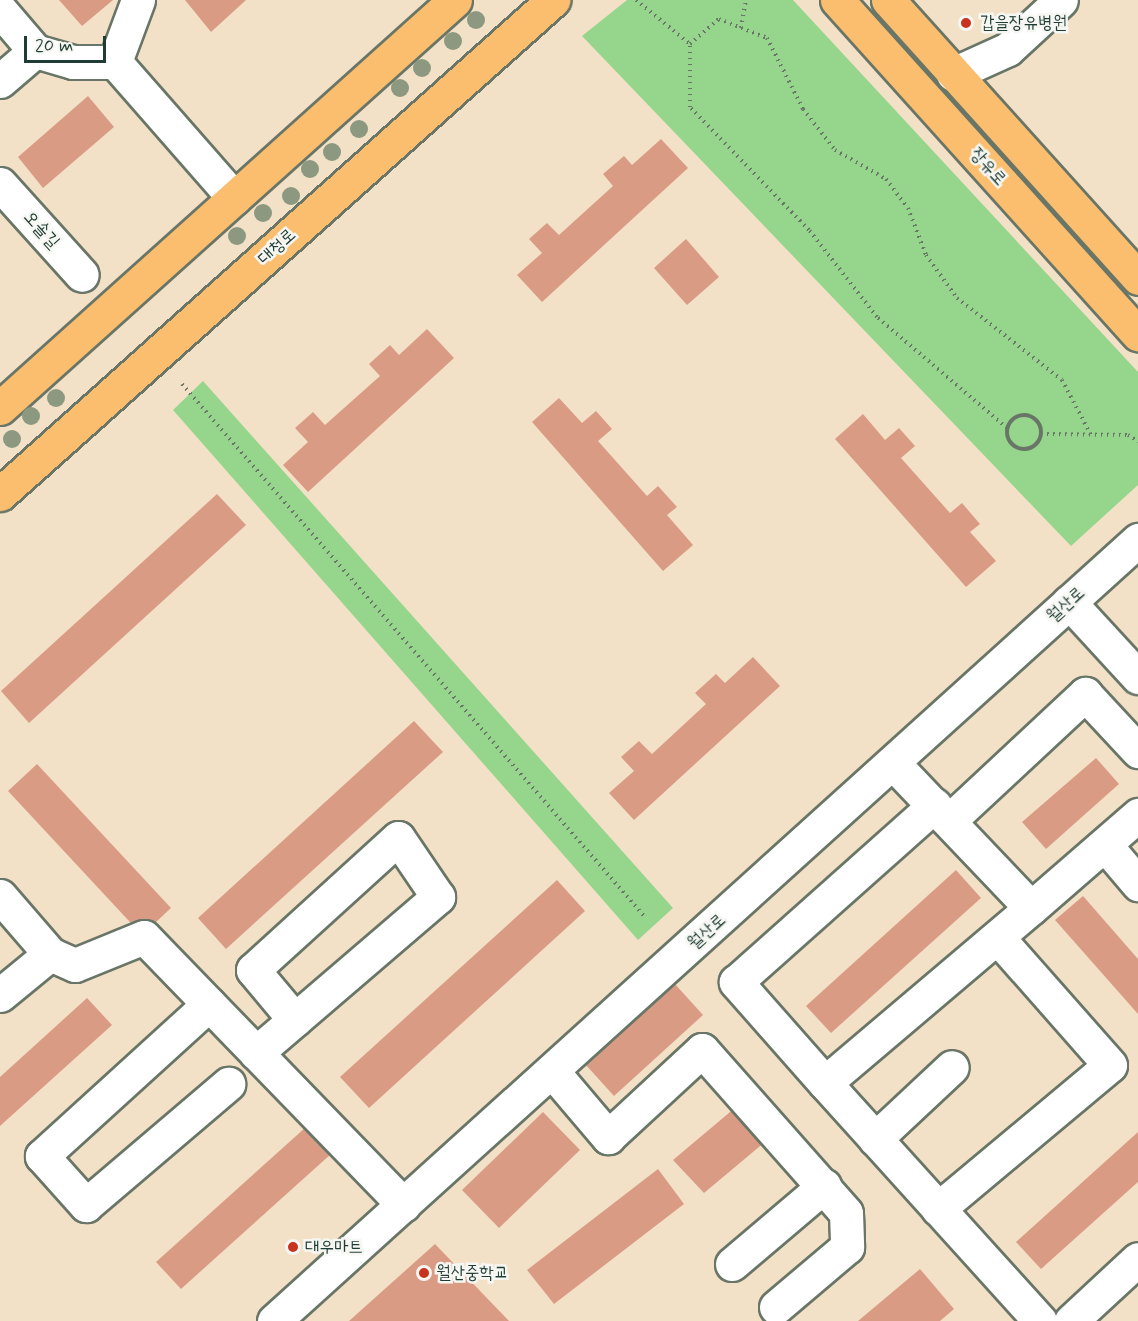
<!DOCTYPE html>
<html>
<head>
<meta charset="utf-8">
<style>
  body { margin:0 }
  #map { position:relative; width:1138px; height:1321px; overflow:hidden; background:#f3e1c7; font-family:Mynerve,"Poor Story",sans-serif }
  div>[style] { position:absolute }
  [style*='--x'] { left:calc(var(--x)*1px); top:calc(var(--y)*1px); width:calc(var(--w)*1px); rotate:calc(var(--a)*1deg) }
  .green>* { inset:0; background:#96d68c }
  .building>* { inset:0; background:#da9b84 }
  .path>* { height:4px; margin-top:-2px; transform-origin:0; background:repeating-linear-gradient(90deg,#697667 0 1.5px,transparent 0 6px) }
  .path>.ring { margin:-2px; padding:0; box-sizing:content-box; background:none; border:4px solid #697667; border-radius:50% }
  .roads { filter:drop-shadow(2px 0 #697667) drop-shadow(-2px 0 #697667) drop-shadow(0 2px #697667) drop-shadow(0 -2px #697667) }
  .minor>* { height:33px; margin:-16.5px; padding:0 16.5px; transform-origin:16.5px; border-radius:16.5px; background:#fff }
  .major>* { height:33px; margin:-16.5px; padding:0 16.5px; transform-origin:16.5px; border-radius:16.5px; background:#fbbe6e }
  .trees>* { width:18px; height:18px; margin:-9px; border-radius:50%; background:#8c9880 }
  .dots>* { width:16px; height:16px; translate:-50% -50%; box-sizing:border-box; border:3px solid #f6f6f2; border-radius:50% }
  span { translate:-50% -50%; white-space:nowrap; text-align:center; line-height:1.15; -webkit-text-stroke:5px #f6f6f2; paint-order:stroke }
  .poi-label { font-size:18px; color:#1f3d34 }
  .left { translate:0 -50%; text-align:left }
  .street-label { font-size:18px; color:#1f3d34 }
  .scale { position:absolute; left:24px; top:36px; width:82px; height:27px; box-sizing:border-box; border:3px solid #1f3d34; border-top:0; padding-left:8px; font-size:18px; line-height:21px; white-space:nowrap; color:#1f3d34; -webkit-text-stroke:4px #f6f6f2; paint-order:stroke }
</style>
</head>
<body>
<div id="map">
  <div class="green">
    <i style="clip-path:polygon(627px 0,793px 0,1138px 372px,1138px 485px,1071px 546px,582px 36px)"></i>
    <i style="clip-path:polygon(203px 381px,673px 908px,638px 940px,173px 410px)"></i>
  </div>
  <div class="building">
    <i style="clip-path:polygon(59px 0,113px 0,82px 26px)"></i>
    <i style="clip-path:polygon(185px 0,246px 0,211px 32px)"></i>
    <i style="clip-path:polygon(88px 96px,114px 127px,43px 188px,18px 157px)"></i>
    <i style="clip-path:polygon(661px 139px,688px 168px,542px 302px,517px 275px,542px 253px,529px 239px,547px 223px,559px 235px,613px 186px,603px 174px,624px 156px,632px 165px)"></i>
    <i style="clip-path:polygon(686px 239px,719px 277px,687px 305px,654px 268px)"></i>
    <i style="clip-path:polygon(427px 329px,454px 358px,308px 492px,283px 465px,308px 442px,295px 428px,313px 412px,325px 425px,380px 376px,369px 364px,390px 345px,399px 355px)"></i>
    <i style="clip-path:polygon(559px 398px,582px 423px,596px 411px,612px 429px,598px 441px,647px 496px,658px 486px,677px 507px,667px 515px,693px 545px,663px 571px,532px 422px)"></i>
    <i style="clip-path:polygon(863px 414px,885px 440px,899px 428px,915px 446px,901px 458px,950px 513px,962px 503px,980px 524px,970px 532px,996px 561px,966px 587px,835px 439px)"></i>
    <i style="clip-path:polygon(217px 494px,246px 525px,29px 723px,1px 691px)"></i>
    <i style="clip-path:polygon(753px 657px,780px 686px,634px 820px,609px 793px,634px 771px,621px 757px,639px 741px,652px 754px,706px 704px,695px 693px,716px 674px,725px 683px)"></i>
    <i style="clip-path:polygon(414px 721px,443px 752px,226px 949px,198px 918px)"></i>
    <i style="clip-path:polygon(1096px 758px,1119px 784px,1046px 849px,1022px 822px)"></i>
    <i style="clip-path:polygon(37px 764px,171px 908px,142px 935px,8px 791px)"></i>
    <i style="clip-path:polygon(956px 870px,981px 898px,831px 1033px,806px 1006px)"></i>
    <i style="clip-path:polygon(557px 880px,585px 911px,369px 1108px,340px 1077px)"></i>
    <i style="clip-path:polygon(1083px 896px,1138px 959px,1138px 1014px,1055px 920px)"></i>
    <i style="clip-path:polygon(674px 983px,703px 1015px,614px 1096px,585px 1064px)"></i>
    <i style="clip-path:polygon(87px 998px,112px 1025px,0 1126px,0 1077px)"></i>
    <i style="clip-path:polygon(736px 1107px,766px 1141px,704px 1193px,673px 1160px)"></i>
    <i style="clip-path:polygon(543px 1112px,580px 1150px,499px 1228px,462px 1190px)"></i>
    <i style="clip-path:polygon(306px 1127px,331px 1154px,181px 1289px,156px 1262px)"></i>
    <i style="clip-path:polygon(1138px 1132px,1138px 1182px,1041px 1269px,1016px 1242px)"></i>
    <i style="clip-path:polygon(658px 1169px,684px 1204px,554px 1304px,527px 1270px)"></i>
    <i style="clip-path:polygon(435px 1244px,509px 1321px,349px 1321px)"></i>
    <i style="clip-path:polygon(920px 1269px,954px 1309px,940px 1321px,858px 1321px)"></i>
  </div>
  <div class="path">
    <i style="--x:636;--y:0;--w:70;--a:39.2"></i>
    <i style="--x:741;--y:28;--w:28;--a:-80"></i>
    <i style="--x:182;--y:384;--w:706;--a:49.02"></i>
    <i class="ring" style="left:1007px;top:415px;width:30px;height:30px"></i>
    <i style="--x:1007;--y:428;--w:171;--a:-139.5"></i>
    <i style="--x:877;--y:317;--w:110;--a:-128"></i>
    <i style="--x:809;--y:230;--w:171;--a:-134.1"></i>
    <i style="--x:690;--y:107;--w:63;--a:-90"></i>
    <i style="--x:690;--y:44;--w:38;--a:-41"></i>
    <i style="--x:719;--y:19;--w:52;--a:21.6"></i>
    <i style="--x:767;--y:38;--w:80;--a:63.1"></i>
    <i style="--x:803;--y:109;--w:52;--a:52"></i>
    <i style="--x:835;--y:150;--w:59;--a:29.6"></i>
    <i style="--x:886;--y:179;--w:36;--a:53"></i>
    <i style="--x:908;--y:208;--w:50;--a:69"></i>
    <i style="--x:926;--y:255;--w:53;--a:54.2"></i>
    <i style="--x:957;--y:298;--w:133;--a:38"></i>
    <i style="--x:1062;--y:380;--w:62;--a:62.2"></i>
    <i style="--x:1041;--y:434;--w:87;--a:0.7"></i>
    <i style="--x:1128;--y:435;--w:12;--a:31"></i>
  </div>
  <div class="roads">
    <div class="minor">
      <i style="--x:138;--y:0;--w:66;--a:110.4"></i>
      <i style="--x:115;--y:62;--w:181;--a:48.8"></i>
      <i style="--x:0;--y:10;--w:54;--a:49.5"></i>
      <i style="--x:35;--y:51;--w:40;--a:16"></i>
      <i style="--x:73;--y:62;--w:42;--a:0"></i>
      <i style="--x:953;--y:74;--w:60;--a:-24.4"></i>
      <i style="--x:1008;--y:49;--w:72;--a:-42.8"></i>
      <i style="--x:0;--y:81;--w:46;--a:-40.6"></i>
      <i style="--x:0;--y:184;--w:122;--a:48"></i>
      <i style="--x:1069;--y:602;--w:102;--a:47.4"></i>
      <i style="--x:893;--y:763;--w:200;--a:46.4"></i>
      <i style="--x:1031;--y:908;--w:270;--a:139.7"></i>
      <i style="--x:825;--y:1083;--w:321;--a:47.9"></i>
      <i style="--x:950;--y:820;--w:185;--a:-43"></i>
      <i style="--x:1085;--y:694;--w:78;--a:47.1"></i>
      <i style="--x:1106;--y:846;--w:50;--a:49.9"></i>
      <i style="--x:0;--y:896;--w:77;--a:49.2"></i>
      <i style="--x:50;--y:954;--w:27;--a:24"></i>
      <i style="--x:75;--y:965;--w:74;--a:-22.1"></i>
      <i style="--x:144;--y:937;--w:373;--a:45.9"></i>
      <i style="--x:1031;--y:908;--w:142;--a:-41"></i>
      <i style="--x:0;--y:995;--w:65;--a:-39.4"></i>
      <i style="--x:209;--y:1004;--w:226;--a:137.7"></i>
      <i style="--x:42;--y:1156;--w:66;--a:48.1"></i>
      <i style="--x:86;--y:1205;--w:187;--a:-40.4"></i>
      <i style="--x:256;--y:1053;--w:240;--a:-40.6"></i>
      <i style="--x:438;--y:897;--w:71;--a:-124.1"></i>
      <i style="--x:398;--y:838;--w:196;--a:137.7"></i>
      <i style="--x:253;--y:970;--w:65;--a:50"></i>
      <i style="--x:552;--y:1071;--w:87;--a:49.7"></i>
      <i style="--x:608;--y:1137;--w:128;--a:-42.8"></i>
      <i style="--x:702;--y:1050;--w:217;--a:48.5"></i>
      <i style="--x:846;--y:1213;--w:34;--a:88"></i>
      <i style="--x:847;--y:1247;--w:93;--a:139.8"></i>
      <i style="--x:825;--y:1083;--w:135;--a:-131.4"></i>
      <i style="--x:736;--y:982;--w:266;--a:-41.7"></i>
      <i style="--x:875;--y:1139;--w:105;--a:-43.1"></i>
      <i style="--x:938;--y:1209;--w:224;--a:-39.9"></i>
      <i style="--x:1110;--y:1065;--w:169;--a:-131.4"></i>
      <i style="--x:732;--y:1264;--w:121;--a:-40.3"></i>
      <i style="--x:274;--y:1321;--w:1165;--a:-42.11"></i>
      <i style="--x:1071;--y:1321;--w:91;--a:-42.8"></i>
    </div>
    <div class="major">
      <i style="--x:837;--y:0;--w:450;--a:48"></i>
      <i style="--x:888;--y:0;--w:374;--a:48"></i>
      <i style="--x:0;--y:408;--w:611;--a:-41.88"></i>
      <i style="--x:0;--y:494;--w:742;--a:-41.77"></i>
    </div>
  </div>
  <div class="trees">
    <i style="left:476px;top:20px"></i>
    <i style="left:453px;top:41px"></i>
    <i style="left:422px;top:68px"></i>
    <i style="left:400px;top:88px"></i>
    <i style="left:359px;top:129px"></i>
    <i style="left:332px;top:152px"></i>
    <i style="left:310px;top:169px"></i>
    <i style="left:291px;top:196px"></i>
    <i style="left:263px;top:213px"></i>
    <i style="left:237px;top:236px"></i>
    <i style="left:56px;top:398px"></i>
    <i style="left:31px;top:416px"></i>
    <i style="left:12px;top:439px"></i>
  </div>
  <div class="dots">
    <i style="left:966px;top:23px;background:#c8321e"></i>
    <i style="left:293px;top:1247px;background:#c8321e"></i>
    <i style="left:424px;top:1273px;background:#c8321e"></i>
  </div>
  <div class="poi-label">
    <span class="left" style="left:980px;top:23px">갑을장유병원</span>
    <span class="left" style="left:305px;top:1247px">대우마트</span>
    <span class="left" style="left:436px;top:1273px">월산중학교</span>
  </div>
  <div class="street-label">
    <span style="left:988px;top:167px;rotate:48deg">장유로</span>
    <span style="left:41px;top:230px;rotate:48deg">오솔길</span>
    <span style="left:277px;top:247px;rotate:-42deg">대청로</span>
    <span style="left:1066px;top:605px;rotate:-42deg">월산로</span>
    <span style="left:707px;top:932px;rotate:-42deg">월산로</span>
  </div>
  <div class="scale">20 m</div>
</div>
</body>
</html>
